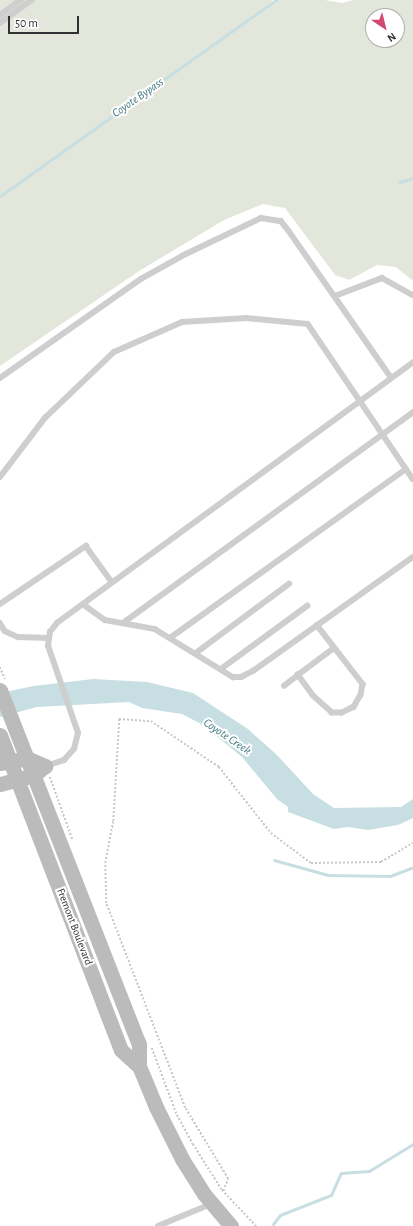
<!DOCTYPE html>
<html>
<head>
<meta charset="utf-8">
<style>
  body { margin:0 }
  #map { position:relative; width:413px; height:1226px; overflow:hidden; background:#fff; font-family:"Alegreya Sans",sans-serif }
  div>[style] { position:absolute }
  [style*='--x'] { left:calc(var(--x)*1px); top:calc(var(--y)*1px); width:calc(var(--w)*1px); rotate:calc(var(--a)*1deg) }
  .green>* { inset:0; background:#e3e7db }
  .water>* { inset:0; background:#c7dfe3 }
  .stream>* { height:3px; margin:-1.5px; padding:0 1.5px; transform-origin:1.5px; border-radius:1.5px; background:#c7dfe3 }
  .path>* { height:1.5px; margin-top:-0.75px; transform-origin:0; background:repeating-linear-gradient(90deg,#c8c8c8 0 2px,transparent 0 4px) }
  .lane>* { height:5.5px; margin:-2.75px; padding:0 2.75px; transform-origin:2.75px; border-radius:2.75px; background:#cecece }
  .secondary>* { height:15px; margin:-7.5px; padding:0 7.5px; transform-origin:7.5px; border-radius:7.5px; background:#bbb }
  span { translate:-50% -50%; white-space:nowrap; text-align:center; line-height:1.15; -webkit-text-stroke:4px #fff; paint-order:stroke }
  .street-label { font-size:11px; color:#313131 }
  .water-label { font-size:12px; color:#447a84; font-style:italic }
  .north { position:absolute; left:365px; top:8px; width:40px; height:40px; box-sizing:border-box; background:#fff; border:1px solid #adadad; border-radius:50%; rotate:145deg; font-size:11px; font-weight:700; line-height:16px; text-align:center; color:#313131 }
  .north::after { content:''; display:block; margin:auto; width:14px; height:18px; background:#d24871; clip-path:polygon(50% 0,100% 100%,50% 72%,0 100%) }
  .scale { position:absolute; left:8px; top:16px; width:71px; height:18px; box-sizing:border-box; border:2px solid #313131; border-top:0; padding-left:5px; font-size:12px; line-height:14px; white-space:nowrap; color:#313131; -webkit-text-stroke:3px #fff; paint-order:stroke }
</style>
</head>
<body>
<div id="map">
  <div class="green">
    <i style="clip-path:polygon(evenodd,0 0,273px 0,271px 2px,272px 4px,279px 0,325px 0,342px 3px,353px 0,413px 0,413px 281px,396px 267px,377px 265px,349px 280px,335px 275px,285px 208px,263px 204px,224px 220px,139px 271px,0 366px,0 0,373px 16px,397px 16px,397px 40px,373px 40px,373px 16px)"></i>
  </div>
  <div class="water">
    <i style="clip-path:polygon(93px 679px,147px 682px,193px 693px,248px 729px,277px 755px,313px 794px,334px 808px,401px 807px,413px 799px,413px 818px,398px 825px,368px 830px,348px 827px,334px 829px,288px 812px,288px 807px,277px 799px,242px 757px,203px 725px,182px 714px,142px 708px,129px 702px,37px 707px,0 717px,0 693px,34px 686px)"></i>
  </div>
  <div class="stream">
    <i style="--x:399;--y:182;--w:15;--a:-16"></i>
    <i style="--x:0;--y:196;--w:339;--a:-35.4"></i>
    <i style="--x:274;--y:860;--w:56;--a:15.5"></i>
    <i style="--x:328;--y:875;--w:62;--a:0.9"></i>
    <i style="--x:390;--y:876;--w:25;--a:-21"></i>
    <i style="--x:273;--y:1224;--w:11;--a:-52"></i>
    <i style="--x:280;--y:1215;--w:55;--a:-21.4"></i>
    <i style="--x:331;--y:1195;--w:24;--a:-66"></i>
    <i style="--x:341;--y:1173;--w:28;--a:-4"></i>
    <i style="--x:369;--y:1171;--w:52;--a:-31.5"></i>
  </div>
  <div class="path">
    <i style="--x:0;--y:667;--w:13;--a:67"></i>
    <i style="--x:50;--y:777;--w:68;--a:70.2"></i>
    <i style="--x:152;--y:1048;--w:72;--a:69.5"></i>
    <i style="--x:177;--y:1115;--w:33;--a:61"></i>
    <i style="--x:193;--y:1144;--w:54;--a:57.8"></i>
    <i style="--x:222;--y:1190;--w:50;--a:46.6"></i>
    <i style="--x:223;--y:1191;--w:13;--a:-67"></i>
    <i style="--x:228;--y:1179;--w:83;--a:-121.2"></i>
    <i style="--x:185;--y:1108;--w:220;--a:-111.1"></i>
    <i style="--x:106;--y:903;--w:40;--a:-91.4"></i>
    <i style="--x:105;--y:863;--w:43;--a:-79.2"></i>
    <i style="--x:113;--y:821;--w:102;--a:-86.6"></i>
    <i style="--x:119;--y:719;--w:32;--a:4"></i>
    <i style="--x:151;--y:721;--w:82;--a:34.1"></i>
    <i style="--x:219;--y:767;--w:84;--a:51.8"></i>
    <i style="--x:271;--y:833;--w:50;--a:36.9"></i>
    <i style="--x:311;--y:863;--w:70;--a:-0.8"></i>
    <i style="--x:381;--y:862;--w:37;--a:-31"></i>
  </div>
  <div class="lane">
    <i style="--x:0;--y:15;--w:26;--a:-36"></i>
    <i style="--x:0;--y:23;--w:39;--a:-36"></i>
    <i style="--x:335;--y:296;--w:50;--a:-21"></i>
    <i style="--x:382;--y:278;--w:35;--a:29"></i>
    <i style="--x:0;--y:378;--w:172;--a:-35.1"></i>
    <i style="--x:141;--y:279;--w:51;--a:-29.1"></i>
    <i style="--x:186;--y:254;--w:83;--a:-25.6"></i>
    <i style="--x:261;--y:218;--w:20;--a:9"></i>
    <i style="--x:281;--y:221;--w:13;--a:51"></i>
    <i style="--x:289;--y:231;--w:178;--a:55.1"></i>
    <i style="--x:0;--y:477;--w:74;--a:-52.7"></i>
    <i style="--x:45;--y:418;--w:95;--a:-43.7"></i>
    <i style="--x:114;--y:352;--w:74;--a:-23.8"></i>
    <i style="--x:182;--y:322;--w:64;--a:-3.6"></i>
    <i style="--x:246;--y:318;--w:62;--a:5.5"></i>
    <i style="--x:308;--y:324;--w:187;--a:55.9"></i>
    <i style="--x:0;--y:604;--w:104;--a:-34"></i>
    <i style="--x:86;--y:546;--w:44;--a:54.2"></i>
    <i style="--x:83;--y:604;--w:27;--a:36"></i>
    <i style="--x:105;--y:620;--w:51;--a:10.2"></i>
    <i style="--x:155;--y:629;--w:92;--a:31.6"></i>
    <i style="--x:233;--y:677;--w:8;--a:0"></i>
    <i style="--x:241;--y:677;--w:13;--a:-27"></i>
    <i style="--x:253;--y:671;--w:196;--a:-35.5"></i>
    <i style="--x:0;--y:623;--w:9;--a:58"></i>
    <i style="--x:5;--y:631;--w:14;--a:25"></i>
    <i style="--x:18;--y:637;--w:31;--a:2"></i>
    <i style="--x:123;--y:623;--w:359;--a:-36"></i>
    <i style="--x:317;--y:625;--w:75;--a:52.1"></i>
    <i style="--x:363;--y:684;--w:11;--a:100"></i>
    <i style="--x:361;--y:695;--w:14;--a:120"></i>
    <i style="--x:354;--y:707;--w:13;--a:153"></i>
    <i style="--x:342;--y:713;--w:10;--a:180"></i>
    <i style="--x:332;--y:713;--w:25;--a:-138"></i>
    <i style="--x:313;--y:696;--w:26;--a:-126"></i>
    <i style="--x:298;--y:675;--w:45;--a:-36.9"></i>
    <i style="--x:170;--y:638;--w:290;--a:-35.6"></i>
    <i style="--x:196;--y:653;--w:116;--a:-36.6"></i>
    <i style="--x:221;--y:669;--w:107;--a:-36.2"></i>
    <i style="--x:284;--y:686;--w:18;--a:-38"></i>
    <i style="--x:46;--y:766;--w:19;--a:-18"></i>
    <i style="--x:64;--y:760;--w:15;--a:-48"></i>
    <i style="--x:74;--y:749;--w:16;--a:-76"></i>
    <i style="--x:78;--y:733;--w:92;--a:-109"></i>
    <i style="--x:48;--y:646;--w:14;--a:-82"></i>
    <i style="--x:50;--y:632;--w:11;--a:-52"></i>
    <i style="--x:57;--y:623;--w:441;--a:-36.2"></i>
    <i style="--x:158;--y:1226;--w:57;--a:-22.5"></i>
  </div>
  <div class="secondary">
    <i style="--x:0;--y:690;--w:380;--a:68.6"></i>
    <i style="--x:139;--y:1044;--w:22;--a:90"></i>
    <i style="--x:139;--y:1066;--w:44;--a:67.5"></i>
    <i style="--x:156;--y:1107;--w:58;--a:63.4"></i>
    <i style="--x:182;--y:1159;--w:41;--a:57.8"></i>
    <i style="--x:204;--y:1194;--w:42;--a:49.8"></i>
    <i style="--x:0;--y:735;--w:337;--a:69"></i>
    <i style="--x:121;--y:1050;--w:24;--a:42"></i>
    <i style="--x:0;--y:763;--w:27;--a:-10"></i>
    <i style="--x:27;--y:758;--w:20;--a:24"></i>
    <i style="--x:45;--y:766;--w:14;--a:141"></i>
    <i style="--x:34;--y:775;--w:35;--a:165"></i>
  </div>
  <div class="street-label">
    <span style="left:74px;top:927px;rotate:69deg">Fremont Boulevard</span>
  </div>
  <div class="water-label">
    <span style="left:138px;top:98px;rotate:-35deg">Coyote Bypass</span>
    <span style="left:227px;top:737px;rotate:34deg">Coyote Creek</span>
  </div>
  <div class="north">N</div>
  <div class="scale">50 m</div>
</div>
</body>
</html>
